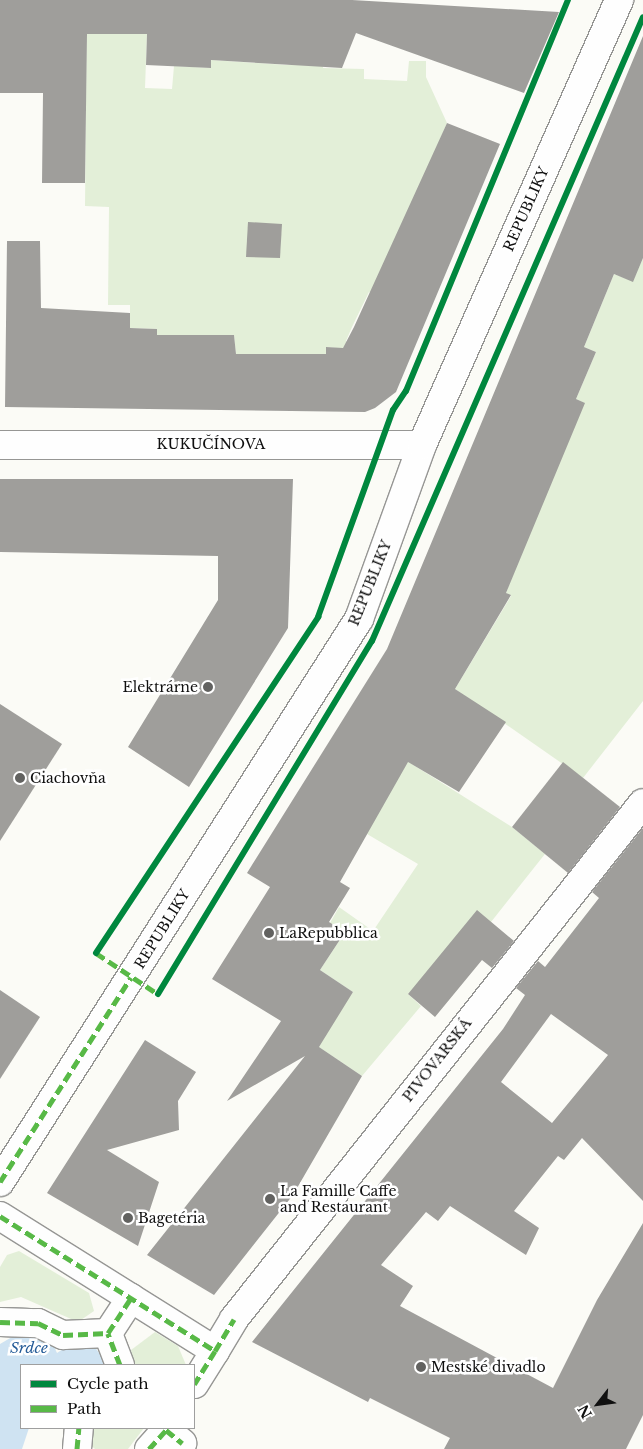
<!DOCTYPE html>
<html>
<head>
<meta charset="utf-8">
<style>
  body { margin:0 }
  #map { position:relative; width:643px; height:1449px; overflow:hidden; background:#fbfbf6; font-family:"Libre Baskerville",serif }
  div>[style] { position:absolute }
  [style*='--x'] { left:calc(var(--x)*1px); top:calc(var(--y)*1px); width:calc(var(--w)*1px); rotate:calc(var(--a)*1deg) }
  .green>* { inset:0; background:#e3efd8 }
  .water>* { inset:0; background:#cfe3f2 }
  .building>* { inset:0; background:#9f9e9b }
  .roads { filter:drop-shadow(1px 0 #969694) drop-shadow(-1px 0 #969694) drop-shadow(0 1px #969694) drop-shadow(0 -1px #969694) }
  .street>* { height:28px; margin:-14px; padding:0 14px; transform-origin:14px; border-radius:14px; background:#fefefe }
  .quiet>* { height:5px; margin-top:-2.5px; transform-origin:0; background:repeating-linear-gradient(90deg,#58b947 0 10px,transparent 0 15px) }
  .cycleway>* { height:6px; margin:-3px; padding:0 3px; transform-origin:3px; border-radius:3px; background:#00873e }
  .dots>* { width:14px; height:14px; translate:-50% -50%; box-sizing:border-box; border:2px solid #fff; border-radius:50% }
  span { translate:-50% -50%; white-space:nowrap; text-align:center; line-height:1.15; -webkit-text-stroke:5px #fff; paint-order:stroke }
  .street-label { font-size:14px; color:#101010 }
  .poi-label { font-size:14px; color:#101010 }
  .right { translate:-100% -50%; text-align:right }
  .left { translate:0 -50%; text-align:left }
  .water-label { font-size:15px; color:#245b97; font-style:italic }
  .legend { position:absolute; left:20px; top:1364px; width:175px; height:65px; box-sizing:border-box; background:#fff; border:1px solid #9f9f9f; margin:0; padding:6px 9px; list-style:none; font-size:15px; color:#101010 }
  .legend li { display:flex; align-items:center; gap:10px; height:25px }
  .legend b { width:25px; border:1px solid #9f9f9f }
  .north { position:absolute; left:573px; top:1379px; width:50px; height:50px; -webkit-text-stroke:4px #fff; paint-order:stroke; rotate:240deg; font-size:14px; font-weight:700; line-height:20px; text-align:center; color:#101010 }
  .north::after { content:''; display:block; margin:auto; width:18px; height:22px; background:#101010; clip-path:polygon(50% 0,100% 100%,50% 72%,0 100%) }
</style>
</head>
<body>
<div id="map">
  <div class="green">
    <i style="clip-path:polygon(87px 0,140px 34px,147px 34px,145px 88px,172px 89px,174px 66px,211px 68px,211px 60px,287px 65px,323px 61px,323px 68px,364px 69px,364px 79px,407px 81px,409px 61px,426px 61px,426px 77px,447px 123px,374px 294px,369px 292px,352px 327px,346px 341px,349px 343px,337px 353px,336px 348px,326px 347px,326px 354px,236px 354px,234px 335px,157px 341px,157px 329px,130px 328px,130px 305px,108px 305px,109px 207px,85px 206px)"></i>
    <i style="clip-path:polygon(643px 258px,643px 701px,583px 778px,455px 689px,511px 596px,506px 593px,513px 574px,584px 403px,576px 399px,596px 352px,584px 347px,614px 274px,633px 281px)"></i>
    <i style="clip-path:polygon(396px 754px,512px 827px,545px 854px,491px 922px,408px 994px,421px 1006px,362px 1076px,314px 1044px,353px 992px,320px 970px,345px 932px,330px 923px,339px 907px,373px 931px,418px 864px,367px 834px)"></i>
    <i style="clip-path:polygon(19px 1251px,89px 1293px,94px 1311px,78px 1322px,21px 1297px,0 1302px,0 1267px,7px 1255px)"></i>
    <i style="clip-path:polygon(155px 1332px,178px 1346px,186px 1365px,133px 1365px,131px 1350px)"></i>
    <i style="clip-path:polygon(88px 1428px,144px 1428px,128px 1449px,95px 1449px,86px 1441px)"></i>
  </div>
  <div class="water">
    <i style="clip-path:polygon(24px 1330px,50px 1338px,57px 1353px,72px 1343px,94px 1346px,108px 1365px,21px 1365px,21px 1428px,29px 1428px,22px 1449px,0 1449px,0 1344px)"></i>
  </div>
  <div class="building">
    <i style="clip-path:polygon(0 0,352px 0,559px 12px,524px 93px,356px 33px,342px 68px,211px 60px,211px 68px,146px 65px,147px 34px,87px 34px,85px 183px,42px 183px,43px 93px,0 93px)"></i>
    <i style="clip-path:polygon(643px 36px,643px 258px,633px 282px,614px 274px,584px 347px,596px 352px,576px 399px,585px 403px,506px 593px,511px 595px,455px 689px,506px 722px,459px 792px,408px 762px,340px 882px,350px 888px,329px 922px,345px 932px,320px 970px,353px 992px,319px 1047px,362px 1076px,293px 1195px,214px 1295px,147px 1255px,305px 1056px,227px 1101px,281px 1021px,212px 979px,270px 887px,247px 873px,387px 649px)"></i>
    <i style="clip-path:polygon(447px 123px,500px 144px,396px 392px,375px 408px,365px 412px,5px 407px,7px 241px,40px 241px,41px 308px,130px 313px,130px 328px,157px 329px,157px 335px,234px 335px,236px 354px,326px 354px,326px 347px,343px 348px,354px 327px)"></i>
    <i style="clip-path:polygon(248px 222px,282px 224px,280px 258px,246px 257px)"></i>
    <i style="clip-path:polygon(0 479px,293px 479px,288px 628px,189px 787px,128px 747px,218px 600px,218px 556px,0 552px)"></i>
    <i style="clip-path:polygon(0 704px,62px 744px,0 841px)"></i>
    <i style="clip-path:polygon(563px 762px,620px 807px,568px 873px,512px 827px)"></i>
    <i style="clip-path:polygon(evenodd,643px 828px,643px 1201px,582px 1138px,564px 1160px,558px 1156px,514px 1211px,539px 1228px,526px 1255px,450px 1206px,438px 1221px,426px 1212px,381px 1265px,413px 1286px,400px 1306px,553px 1388px,597px 1300px,643px 1223px,643px 1415px,626px 1449px,444px 1449px,450px 1438px,370px 1398px,368px 1402px,252px 1342px,503px 1029px,525px 995px,516px 988px,538px 961px,545px 967px,599px 898px,592px 892px,643px 828px,551px 1014px,608px 1055px,552px 1123px,501px 1082px,551px 1014px)"></i>
    <i style="clip-path:polygon(477px 910px,514px 941px,492px 968px,482px 960px,435px 1017px,408px 994px)"></i>
    <i style="clip-path:polygon(0 990px,40px 1017px,0 1079px)"></i>
    <i style="clip-path:polygon(145px 1040px,196px 1072px,178px 1101px,179px 1130px,107px 1150px,159px 1182px,138px 1246px,47px 1193px)"></i>
  </div>
  <div class="roads">
    <div class="street">
      <i style="--x:0;--y:445;--w:422;--a:0"></i>
      <i style="--x:0;--y:1182;--w:668;--a:-57.48"></i>
      <i style="--x:359;--y:619;--w:185;--a:-70.1"></i>
      <i style="--x:422;--y:445;--w:487;--a:-66.1"></i>
      <i style="--x:0;--y:1216;--w:254;--a:32.1"></i>
      <i style="--x:215;--y:1351;--w:39;--a:122"></i>
      <i style="--x:0;--y:1322;--w:38;--a:2"></i>
      <i style="--x:38;--y:1323;--w:28;--a:26"></i>
      <i style="--x:63;--y:1335;--w:45;--a:-2.5"></i>
      <i style="--x:215;--y:1351;--w:37;--a:-59"></i>
      <i style="--x:234;--y:1319;--w:658;--a:-51.6"></i>
      <i style="--x:120;--y:1365;--w:34;--a:-111"></i>
      <i style="--x:108;--y:1333;--w:42;--a:-56.7"></i>
      <i style="--x:77;--y:1449;--w:21;--a:-85"></i>
      <i style="--x:149;--y:1449;--w:25;--a:-48"></i>
      <i style="--x:166;--y:1430;--w:21;--a:39"></i>
    </div>
  </div>
  <div class="quiet">
    <i style="--x:96;--y:953;--w:74;--a:33.5"></i>
    <i style="--x:0;--y:1182;--w:243;--a:-57.4"></i>
    <i style="--x:0;--y:1216;--w:254;--a:32.1"></i>
    <i style="--x:215;--y:1351;--w:39;--a:122"></i>
    <i style="--x:0;--y:1322;--w:38;--a:2"></i>
    <i style="--x:38;--y:1323;--w:28;--a:26"></i>
    <i style="--x:63;--y:1335;--w:45;--a:-2.5"></i>
    <i style="--x:215;--y:1351;--w:37;--a:-59"></i>
    <i style="--x:120;--y:1365;--w:34;--a:-111"></i>
    <i style="--x:108;--y:1333;--w:42;--a:-56.7"></i>
    <i style="--x:77;--y:1449;--w:21;--a:-85"></i>
    <i style="--x:149;--y:1449;--w:25;--a:-48"></i>
    <i style="--x:166;--y:1430;--w:21;--a:39"></i>
  </div>
  <div class="cycleway">
    <i style="--x:96;--y:953;--w:403;--a:-56.5"></i>
    <i style="--x:318;--y:617;--w:220;--a:-70.1"></i>
    <i style="--x:393;--y:410;--w:23;--a:-56"></i>
    <i style="--x:406;--y:391;--w:423;--a:-67.5"></i>
    <i style="--x:158;--y:994;--w:413;--a:-58.8"></i>
    <i style="--x:372;--y:641;--w:680;--a:-66.52"></i>
  </div>
  <div class="dots">
    <i style="left:208px;top:687px;background:#626260"></i>
    <i style="left:20px;top:778px;background:#626260"></i>
    <i style="left:269px;top:933px;background:#626260"></i>
    <i style="left:270px;top:1199px;background:#626260"></i>
    <i style="left:128px;top:1218px;background:#626260"></i>
    <i style="left:421px;top:1367px;background:#626260"></i>
  </div>
  <div class="street-label">
    <span style="left:526px;top:209px;rotate:-66deg">REPUBLIKY</span>
    <span style="left:211px;top:444px">KUKUČÍNOVA</span>
    <span style="left:370px;top:583px;rotate:-68deg">REPUBLIKY</span>
    <span style="left:162px;top:929px;rotate:-58deg">REPUBLIKY</span>
    <span style="left:437px;top:1060px;rotate:-52deg">PIVOVARSKÁ</span>
  </div>
  <div class="poi-label">
    <span class="right" style="left:198px;top:687px">Elektrárne</span>
    <span class="left" style="left:30px;top:778px">Ciachovňa</span>
    <span class="left" style="left:279px;top:933px">LaRepubblica</span>
    <span class="left" style="left:280px;top:1199px">La Famille Caffe<br>and Restaurant</span>
    <span class="left" style="left:138px;top:1218px">Bagetéria</span>
    <span class="left" style="left:431px;top:1367px">Mestské divadlo</span>
  </div>
  <div class="water-label">
    <span style="left:29px;top:1348px">Srdce</span>
  </div>
  <ul class="legend">
  <li><b style="height:6px;background:#00873e"></b>Cycle path</li>
  <li><b style="height:6px;background:#58b947"></b>Path</li>
  </ul>
  <div class="north">N</div>
</div>
</body>
</html>
